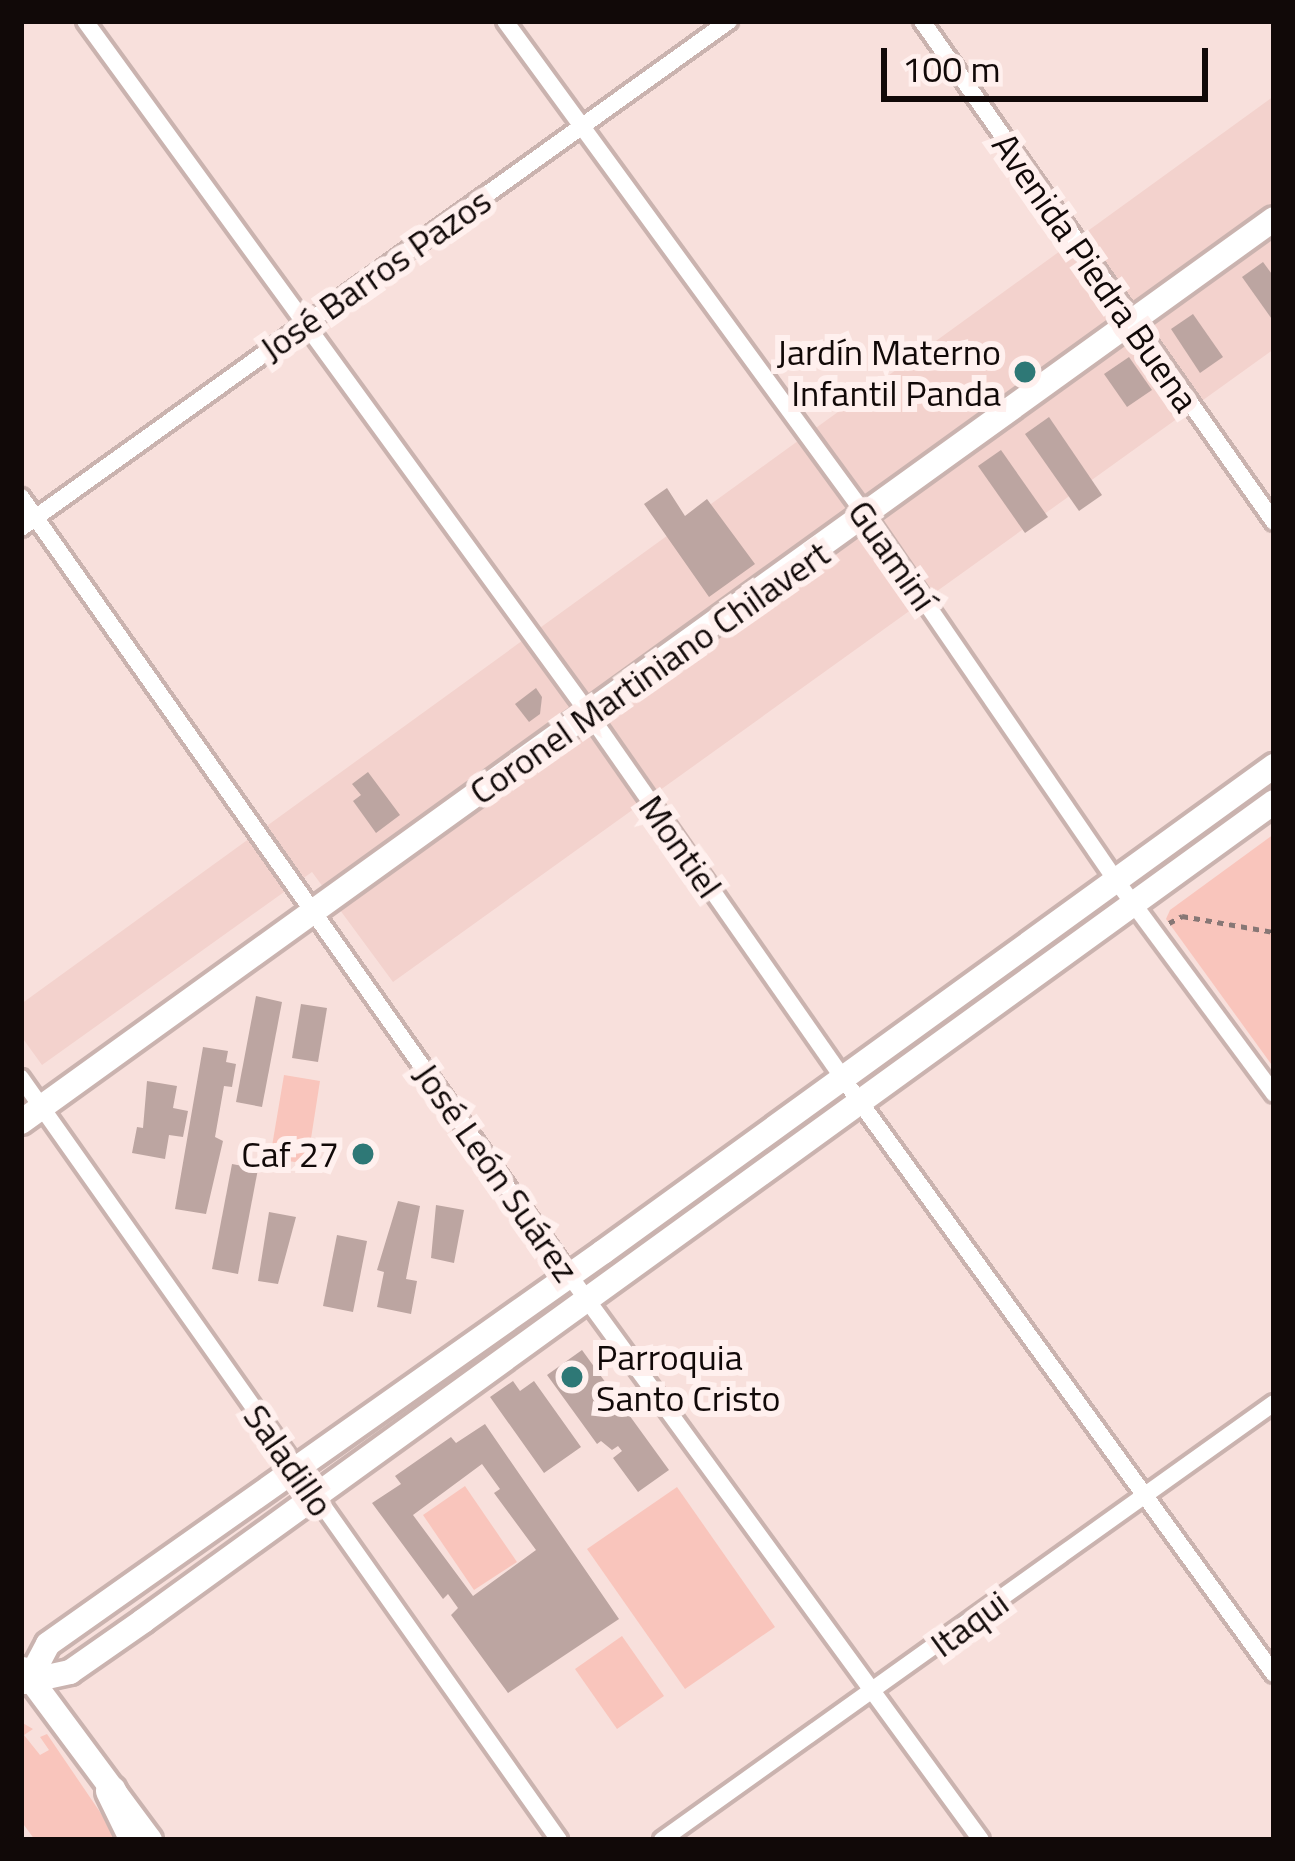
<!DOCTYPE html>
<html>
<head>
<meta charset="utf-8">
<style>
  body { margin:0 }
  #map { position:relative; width:1295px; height:1861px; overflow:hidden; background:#f8e0dc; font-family:"Titillium Web",sans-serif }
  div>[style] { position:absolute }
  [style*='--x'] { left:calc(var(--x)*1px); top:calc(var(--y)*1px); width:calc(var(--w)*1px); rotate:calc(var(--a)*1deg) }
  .built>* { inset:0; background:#f3d2cd }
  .green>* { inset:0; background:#f9c5bc }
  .building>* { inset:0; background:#bca5a1 }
  .path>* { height:4.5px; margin-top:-2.25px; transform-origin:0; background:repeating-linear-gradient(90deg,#877775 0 6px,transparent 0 12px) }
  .roads { filter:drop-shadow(3px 0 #cab3af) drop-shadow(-3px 0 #cab3af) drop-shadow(0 3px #cab3af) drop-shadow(0 -3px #cab3af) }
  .street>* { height:16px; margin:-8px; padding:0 8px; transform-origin:8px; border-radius:8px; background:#fff }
  .secondary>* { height:24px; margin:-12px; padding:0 12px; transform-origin:12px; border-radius:12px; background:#fff }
  .highway>* { height:30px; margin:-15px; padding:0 15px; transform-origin:15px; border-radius:15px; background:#fff }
  .dots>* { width:33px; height:33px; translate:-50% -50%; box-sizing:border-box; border:6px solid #fff0ee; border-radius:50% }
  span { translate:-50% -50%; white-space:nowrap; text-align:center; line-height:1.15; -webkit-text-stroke:12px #fff0ee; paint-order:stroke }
  .street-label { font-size:36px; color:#110908 }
  .poi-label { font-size:36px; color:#110908 }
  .right { translate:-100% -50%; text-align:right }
  .left { translate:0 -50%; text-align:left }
  .frame { position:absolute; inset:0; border:24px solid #110908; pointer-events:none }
  .scale { position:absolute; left:881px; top:48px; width:327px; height:54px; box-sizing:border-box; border:6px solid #110908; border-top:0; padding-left:15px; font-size:36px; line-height:42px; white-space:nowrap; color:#110908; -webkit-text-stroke:9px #fff0ee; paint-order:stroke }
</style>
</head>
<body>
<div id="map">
  <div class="built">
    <i style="clip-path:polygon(1274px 96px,1274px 349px,393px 982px,312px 872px,42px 1065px,21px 1036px,21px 1004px)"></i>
  </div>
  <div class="green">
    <i style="clip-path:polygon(1274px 834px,1274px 1068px,1166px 919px,1170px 910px)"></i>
    <i style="clip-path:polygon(284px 1075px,320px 1081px,307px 1164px,270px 1158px)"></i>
    <i style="clip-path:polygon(465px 1486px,517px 1562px,474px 1590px,423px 1515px)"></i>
    <i style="clip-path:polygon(677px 1487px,775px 1627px,685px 1689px,587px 1549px)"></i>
    <i style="clip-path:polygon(622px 1636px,664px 1696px,617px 1729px,575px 1669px)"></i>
    <i style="clip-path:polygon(21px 1722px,33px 1729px,24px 1735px,40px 1755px,49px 1750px,40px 1737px,47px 1734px,119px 1840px,35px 1840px,21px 1821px)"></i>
  </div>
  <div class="building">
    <i style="clip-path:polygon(1263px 262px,1274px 277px,1274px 322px,1242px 277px)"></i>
    <i style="clip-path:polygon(1193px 314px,1223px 357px,1200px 373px,1171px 329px)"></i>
    <i style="clip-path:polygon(1129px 357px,1152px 390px,1127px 407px,1104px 374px)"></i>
    <i style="clip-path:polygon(1049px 417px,1102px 495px,1079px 511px,1025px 434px)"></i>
    <i style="clip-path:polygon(1001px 450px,1048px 517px,1025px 533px,978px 466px)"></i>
    <i style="clip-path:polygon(667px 488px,685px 516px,707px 499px,755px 564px,709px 597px,644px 504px)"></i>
    <i style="clip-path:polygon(536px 688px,542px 697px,540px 714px,529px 722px,515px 704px)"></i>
    <i style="clip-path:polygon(368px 772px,400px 815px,376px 833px,353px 801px,361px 795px,352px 784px)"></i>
    <i style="clip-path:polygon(256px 996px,282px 1002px,262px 1107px,236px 1102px)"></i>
    <i style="clip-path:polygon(301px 1004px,327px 1008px,318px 1062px,292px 1058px)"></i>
    <i style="clip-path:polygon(203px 1047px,228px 1051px,226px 1062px,236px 1064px,232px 1087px,224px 1086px,215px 1137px,223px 1141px,206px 1214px,175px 1209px)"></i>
    <i style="clip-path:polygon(147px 1081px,177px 1086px,173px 1108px,188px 1111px,183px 1137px,169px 1135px,165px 1159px,132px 1153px,137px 1127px,143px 1128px)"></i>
    <i style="clip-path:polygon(232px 1164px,258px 1169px,238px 1274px,212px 1269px)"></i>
    <i style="clip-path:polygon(398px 1201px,420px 1206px,406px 1279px,417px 1281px,411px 1314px,377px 1307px,384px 1272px,377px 1270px)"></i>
    <i style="clip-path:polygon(436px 1205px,464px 1210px,454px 1263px,431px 1258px)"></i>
    <i style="clip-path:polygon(269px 1212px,296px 1217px,278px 1284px,258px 1281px)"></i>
    <i style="clip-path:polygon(337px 1235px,367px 1241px,353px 1312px,323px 1306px)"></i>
    <i style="clip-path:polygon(582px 1350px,669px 1470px,638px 1492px,613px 1458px,622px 1451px,618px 1446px,612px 1450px,601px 1441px,597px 1444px,547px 1375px)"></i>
    <i style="clip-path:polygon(513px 1381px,520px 1391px,534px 1381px,581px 1447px,544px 1473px,490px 1397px)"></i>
    <i style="clip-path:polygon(evenodd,485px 1424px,619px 1619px,508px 1693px,451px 1615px,458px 1608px,448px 1594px,443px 1599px,372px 1503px,401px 1484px,395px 1476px,451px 1437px,456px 1443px,485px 1424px,482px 1464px,500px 1489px,494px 1493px,536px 1550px,473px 1596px,413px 1515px,482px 1464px)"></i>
  </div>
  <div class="path">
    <i style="--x:1169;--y:923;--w:15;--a:-28"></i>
    <i style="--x:1182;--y:916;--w:93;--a:9.9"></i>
  </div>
  <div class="roads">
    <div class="street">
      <i style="--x:85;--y:21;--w:857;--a:53.97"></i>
      <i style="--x:589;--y:714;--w:446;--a:55.1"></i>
      <i style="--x:844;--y:1080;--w:733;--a:54.1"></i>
      <i style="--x:505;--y:21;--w:614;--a:53.88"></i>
      <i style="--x:867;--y:517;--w:439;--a:55.6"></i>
      <i style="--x:1115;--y:879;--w:267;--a:53.5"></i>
      <i style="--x:922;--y:21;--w:612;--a:54.91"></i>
      <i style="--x:21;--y:497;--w:952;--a:54.84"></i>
      <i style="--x:569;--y:1275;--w:699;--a:53.9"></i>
      <i style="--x:21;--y:528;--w:871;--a:-35.61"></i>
      <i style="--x:21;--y:1078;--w:933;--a:54.78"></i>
      <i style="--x:662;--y:1840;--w:752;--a:-35.53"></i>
    </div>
    <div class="secondary">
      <i style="--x:21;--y:1122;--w:1544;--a:-35.78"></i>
      <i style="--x:23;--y:1669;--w:213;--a:53.4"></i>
      <i style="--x:30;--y:1678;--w:38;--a:-62"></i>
      <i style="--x:48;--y:1644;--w:679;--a:-35.23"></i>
      <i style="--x:603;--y:1252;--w:829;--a:-35.92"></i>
      <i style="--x:24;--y:1682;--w:47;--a:-12.3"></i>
      <i style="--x:70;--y:1672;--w:89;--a:-34.9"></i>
      <i style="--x:143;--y:1621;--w:1396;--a:-35.91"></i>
    </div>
    <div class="highway">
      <i style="--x:111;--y:1791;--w:55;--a:63.9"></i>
    </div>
  </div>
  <div class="dots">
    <i style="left:1025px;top:372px;background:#2e7876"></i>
    <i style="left:363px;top:1154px;background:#2e7876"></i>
    <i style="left:572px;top:1377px;background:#2e7876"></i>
  </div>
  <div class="street-label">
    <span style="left:1096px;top:272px;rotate:55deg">Avenida Piedra Buena</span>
    <span style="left:375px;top:274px;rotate:-35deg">José Barros Pazos</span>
    <span style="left:893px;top:555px;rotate:55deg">Guaminí</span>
    <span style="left:649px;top:672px;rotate:-35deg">Coronel Martiniano Chilavert</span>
    <span style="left:681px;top:846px;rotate:55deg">Montiel</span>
    <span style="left:497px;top:1172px;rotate:55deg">José León Suárez</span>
    <span style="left:289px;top:1460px;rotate:55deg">Saladillo</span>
    <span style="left:969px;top:1623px;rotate:-36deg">Itaqui</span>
  </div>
  <div class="poi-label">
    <span class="right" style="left:1001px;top:372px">Jardín Materno<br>Infantil Panda</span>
    <span class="right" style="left:339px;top:1154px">Caf 27</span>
    <span class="left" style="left:596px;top:1377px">Parroquia<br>Santo Cristo</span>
  </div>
  <div class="frame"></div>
  <div class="scale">100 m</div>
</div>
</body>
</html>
